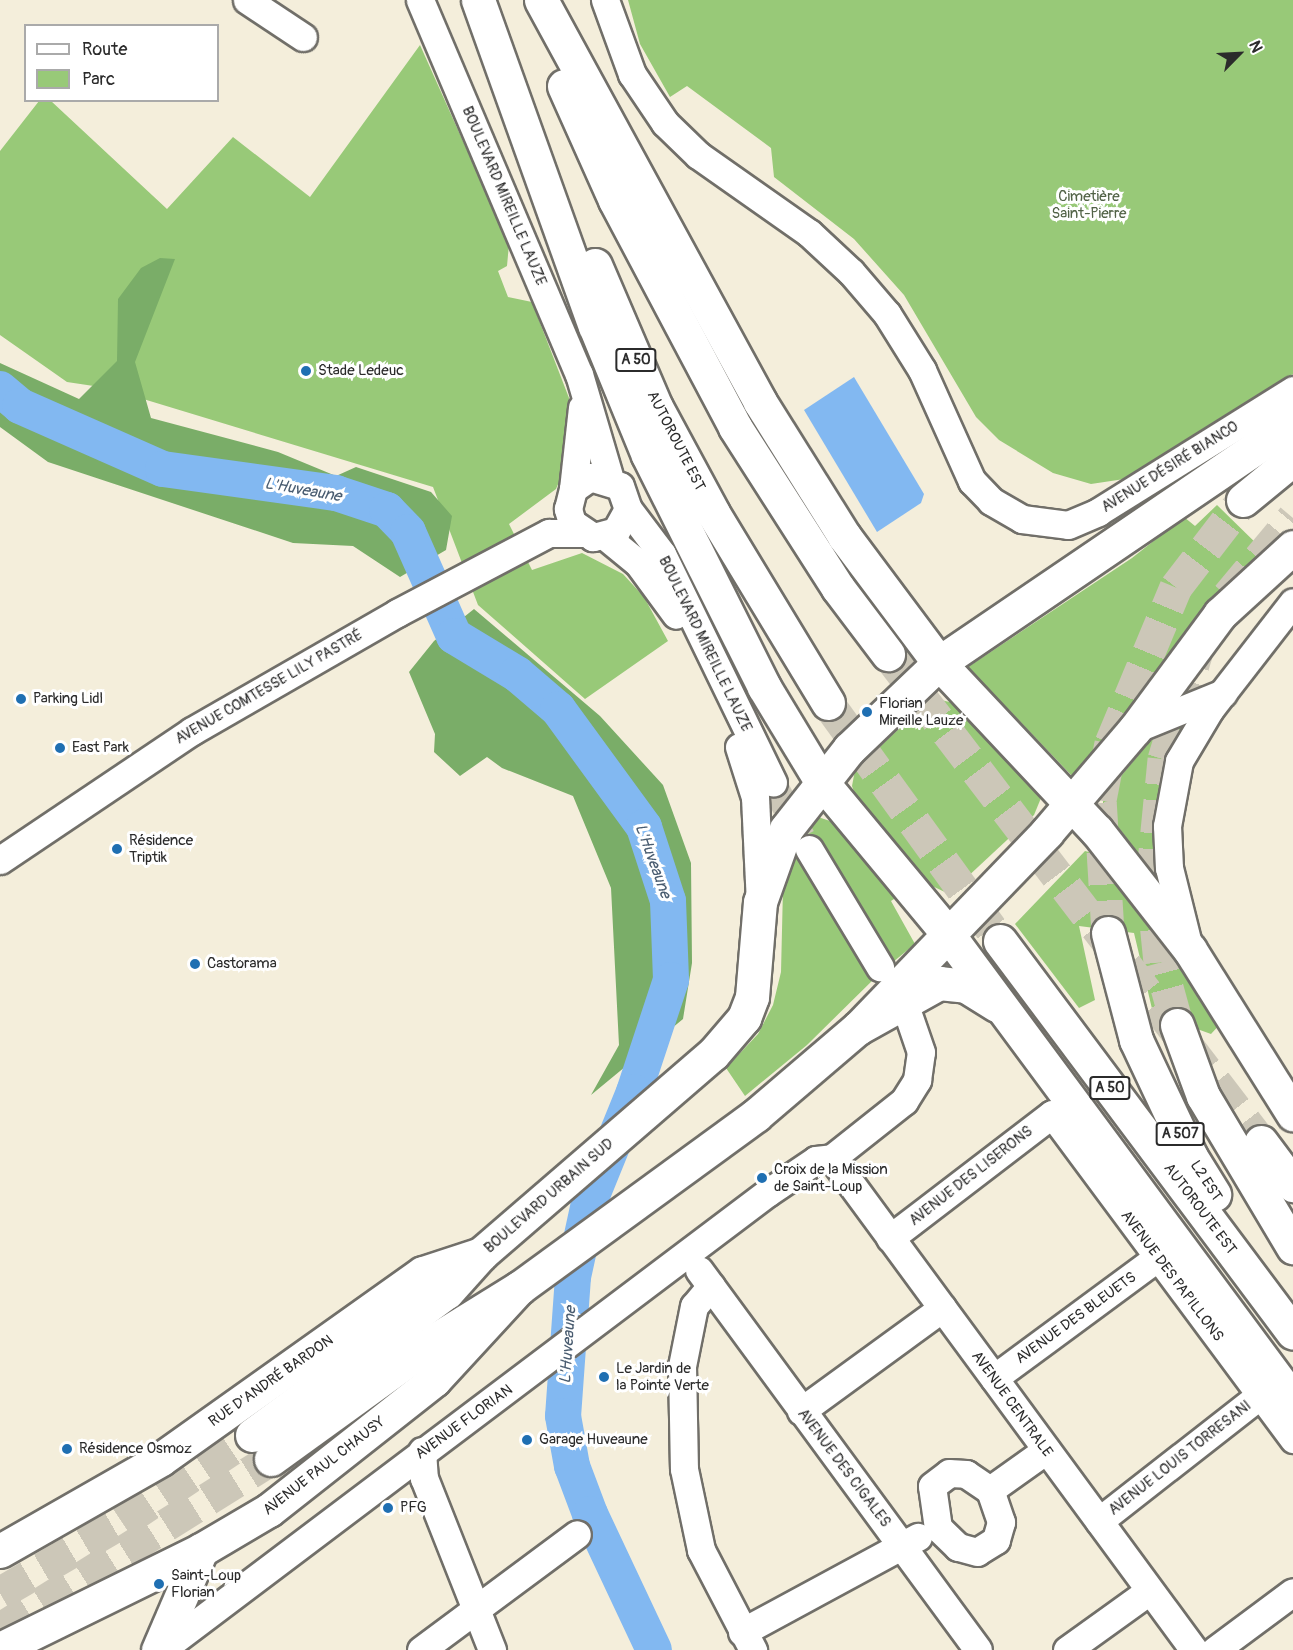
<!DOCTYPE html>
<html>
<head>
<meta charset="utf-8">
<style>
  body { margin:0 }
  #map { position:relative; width:1293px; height:1650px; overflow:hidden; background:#f4eedb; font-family:Pangolin,sans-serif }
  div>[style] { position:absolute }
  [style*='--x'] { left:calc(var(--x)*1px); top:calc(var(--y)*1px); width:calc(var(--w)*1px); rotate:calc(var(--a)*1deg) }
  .green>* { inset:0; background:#98c978 }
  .forest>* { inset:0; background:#7aad68 }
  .water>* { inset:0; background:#82b8f1 }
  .river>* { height:36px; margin:-18px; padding:0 18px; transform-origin:18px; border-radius:18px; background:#82b8f1 }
  .minor-tunnel>* { height:27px; margin-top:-13.5px; transform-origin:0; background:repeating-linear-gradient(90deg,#ccc7b8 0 27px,transparent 0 41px) }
  .highway-tunnel>* { height:33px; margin-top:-16.5px; transform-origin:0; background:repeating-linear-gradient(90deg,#ccc7b8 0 33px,transparent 0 49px) }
  .roads { filter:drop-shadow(2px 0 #716f69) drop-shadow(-2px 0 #716f69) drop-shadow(0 2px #716f69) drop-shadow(0 -2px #716f69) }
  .minor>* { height:27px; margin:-13.5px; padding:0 13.5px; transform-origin:13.5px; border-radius:13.5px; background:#fff }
  .major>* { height:33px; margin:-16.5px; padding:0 16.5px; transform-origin:16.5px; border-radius:16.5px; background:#fff }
  .highway>* { height:33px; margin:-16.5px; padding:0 16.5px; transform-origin:16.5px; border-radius:16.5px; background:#fff }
  .dots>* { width:16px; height:16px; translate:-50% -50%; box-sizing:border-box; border:3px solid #fff; border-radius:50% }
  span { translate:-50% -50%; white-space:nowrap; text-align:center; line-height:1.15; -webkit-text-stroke:6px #fff; paint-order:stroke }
  .shield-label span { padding:2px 4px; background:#fff; border:2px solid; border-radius:4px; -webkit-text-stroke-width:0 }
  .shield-label { font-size:14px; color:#2b2b2b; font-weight:700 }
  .street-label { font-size:15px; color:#2b2b2b }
  .park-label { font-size:15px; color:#516246 }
  .poi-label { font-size:15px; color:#2b2b2b }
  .left { translate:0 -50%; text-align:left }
  .water-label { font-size:16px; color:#495c70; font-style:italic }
  .legend { position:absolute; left:24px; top:24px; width:195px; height:78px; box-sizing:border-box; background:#fff; border:2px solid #aaa; margin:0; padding:8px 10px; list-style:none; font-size:18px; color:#2b2b2b }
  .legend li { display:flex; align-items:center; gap:12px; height:30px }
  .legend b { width:30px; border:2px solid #aaa }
  .north { position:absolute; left:1209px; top:24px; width:60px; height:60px; -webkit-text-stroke:4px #fff; paint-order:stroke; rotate:66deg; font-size:16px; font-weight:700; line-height:24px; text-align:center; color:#2b2b2b }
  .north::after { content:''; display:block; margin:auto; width:21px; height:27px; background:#2b2b2b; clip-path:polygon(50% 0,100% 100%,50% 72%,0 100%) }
</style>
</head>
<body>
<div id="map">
  <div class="green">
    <i style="clip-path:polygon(628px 0,1293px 0,1293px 374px,1131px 478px,1091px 484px,1053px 473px,999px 440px,976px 417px,904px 295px,854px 239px,774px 177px,771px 148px,687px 86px,670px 97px,640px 44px)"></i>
    <i style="clip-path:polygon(420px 45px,509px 244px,507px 266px,498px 271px,508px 297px,532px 302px,569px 398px,570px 456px,556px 489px,509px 524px,532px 570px,582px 553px,623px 574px,644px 597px,668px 641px,585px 699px,478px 605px,433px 487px,107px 388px,67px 382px,0 335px,0 151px,39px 101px,51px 101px,167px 209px,233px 137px,310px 197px)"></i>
    <i style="clip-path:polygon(1217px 505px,1264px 551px,1226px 586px,1078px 778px,1072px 776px,968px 667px,1132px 558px,1184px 517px,1195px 526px)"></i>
    <i style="clip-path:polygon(932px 698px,954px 703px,1041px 798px,1034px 815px,949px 894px,928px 884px,856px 798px,852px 786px,855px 770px)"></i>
    <i style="clip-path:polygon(1196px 712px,1166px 890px,1103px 807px,1103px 798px,1149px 742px)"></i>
    <i style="clip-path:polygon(812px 815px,833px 822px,897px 897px,891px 901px,915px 944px,893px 962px,814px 838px,821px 894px,878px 975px,807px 1045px,745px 1096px,726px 1068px,758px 1034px,773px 1005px,781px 972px,783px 888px,792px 853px)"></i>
    <i style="clip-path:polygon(1085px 851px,1093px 853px,1222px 1022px,1211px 1034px,1153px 1013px,1134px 933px,1079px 926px,1095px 1000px,1079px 1008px,1015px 924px)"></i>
  </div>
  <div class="forest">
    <i style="clip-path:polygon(160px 258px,175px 259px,135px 362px,151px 418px,278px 452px,336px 476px,356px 467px,431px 492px,452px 516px,446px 550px,400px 577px,353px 546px,293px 543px,48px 462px,0 427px,0 363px,79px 399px,117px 361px,118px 299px,141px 268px)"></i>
    <i style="clip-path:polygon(474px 609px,600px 716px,663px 785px,691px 863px,692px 963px,683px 1019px,591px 1095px,619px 1045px,611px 888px,573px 796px,502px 768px,487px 757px,460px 776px,434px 752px,435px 734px,409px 672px,434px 641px)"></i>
  </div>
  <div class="water">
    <i style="clip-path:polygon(854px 377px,924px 494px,921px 503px,877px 532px,804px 410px)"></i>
  </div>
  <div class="river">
    <i style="--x:0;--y:389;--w:26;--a:40"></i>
    <i style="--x:20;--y:406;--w:156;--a:23.8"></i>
    <i style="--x:163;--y:469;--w:175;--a:7.9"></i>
    <i style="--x:336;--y:493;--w:54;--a:18.4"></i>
    <i style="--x:387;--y:510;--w:30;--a:46"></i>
    <i style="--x:408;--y:532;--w:114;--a:66.1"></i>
    <i style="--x:454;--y:636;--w:74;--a:31.1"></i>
    <i style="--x:517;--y:674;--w:54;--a:40.5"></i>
    <i style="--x:558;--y:709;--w:146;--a:53.9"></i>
    <i style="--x:644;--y:827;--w:78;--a:72"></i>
    <i style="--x:668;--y:901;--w:79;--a:87.8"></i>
    <i style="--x:671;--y:980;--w:118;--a:108.3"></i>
    <i style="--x:634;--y:1092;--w:120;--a:112.1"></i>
    <i style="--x:589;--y:1203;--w:76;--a:102.2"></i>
    <i style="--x:573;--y:1277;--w:139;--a:94.1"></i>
    <i style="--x:563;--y:1416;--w:51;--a:79.8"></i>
    <i style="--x:572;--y:1466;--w:51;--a:69.4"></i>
    <i style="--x:590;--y:1514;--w:150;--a:64.8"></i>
  </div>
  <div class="minor-tunnel">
    <i style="--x:773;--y:783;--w:61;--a:61.8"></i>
  </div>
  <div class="highway-tunnel">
    <i style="--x:1228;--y:596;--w:102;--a:-50.2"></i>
    <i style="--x:888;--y:654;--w:614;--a:52.61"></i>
    <i style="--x:828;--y:703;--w:294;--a:54.1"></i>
    <i style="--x:1108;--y:933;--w:133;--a:-93.4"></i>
    <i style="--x:1100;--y:800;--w:58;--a:-79.1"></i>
    <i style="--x:1111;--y:743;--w:169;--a:-67.4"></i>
    <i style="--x:1176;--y:587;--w:110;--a:-52.4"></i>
    <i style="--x:1176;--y:1020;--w:60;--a:-105.4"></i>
    <i style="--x:1160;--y:962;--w:80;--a:-95.7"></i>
    <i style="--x:1152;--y:882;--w:124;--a:-84.4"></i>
    <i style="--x:1164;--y:759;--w:113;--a:-73"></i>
    <i style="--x:0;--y:1593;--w:141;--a:-30.2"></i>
    <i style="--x:122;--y:1522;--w:156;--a:-33.8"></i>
    <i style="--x:0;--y:1629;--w:320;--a:-32.1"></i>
  </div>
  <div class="roads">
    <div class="minor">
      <i style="--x:247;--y:0;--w:67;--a:33.5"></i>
      <i style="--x:420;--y:0;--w:406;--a:67"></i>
      <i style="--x:579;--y:374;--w:109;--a:73.6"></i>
      <i style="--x:605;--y:0;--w:79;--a:70"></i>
      <i style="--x:632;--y:74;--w:59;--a:56"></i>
      <i style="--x:665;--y:123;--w:46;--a:44.1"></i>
      <i style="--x:698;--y:155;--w:136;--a:35.1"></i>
      <i style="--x:809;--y:233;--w:57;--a:42.9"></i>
      <i style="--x:851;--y:272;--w:55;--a:49.4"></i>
      <i style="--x:887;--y:314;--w:66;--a:58"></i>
      <i style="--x:922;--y:370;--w:122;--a:65.8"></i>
      <i style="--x:972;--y:481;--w:28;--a:46"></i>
      <i style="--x:991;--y:501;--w:36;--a:30"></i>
      <i style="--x:1022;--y:519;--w:46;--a:7.4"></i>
      <i style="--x:1068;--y:525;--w:33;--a:-23"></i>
      <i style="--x:1098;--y:512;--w:230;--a:-32"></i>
      <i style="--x:573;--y:489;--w:82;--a:-83.7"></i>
      <i style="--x:628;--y:509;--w:25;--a:119"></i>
      <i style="--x:616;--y:531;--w:24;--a:165"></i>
      <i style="--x:593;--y:537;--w:25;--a:-146"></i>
      <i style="--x:572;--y:523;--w:15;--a:-106"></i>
      <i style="--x:568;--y:509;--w:21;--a:-76"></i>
      <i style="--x:573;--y:489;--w:21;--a:-35"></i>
      <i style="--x:590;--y:477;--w:31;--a:17"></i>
      <i style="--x:620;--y:486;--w:24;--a:71"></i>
      <i style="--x:628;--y:509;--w:56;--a:52.9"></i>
      <i style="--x:662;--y:554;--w:254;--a:64.1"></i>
      <i style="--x:605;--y:536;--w:43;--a:39.3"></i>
      <i style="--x:638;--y:563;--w:64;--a:53.8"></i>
      <i style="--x:1135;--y:729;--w:95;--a:-22.2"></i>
      <i style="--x:739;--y:747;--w:52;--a:72.3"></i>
      <i style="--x:755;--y:797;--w:105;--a:87.3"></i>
      <i style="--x:809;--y:849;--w:138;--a:59"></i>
      <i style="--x:0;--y:860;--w:231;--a:-33.9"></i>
      <i style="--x:192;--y:731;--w:237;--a:-29.9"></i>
      <i style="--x:397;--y:613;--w:172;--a:-27.8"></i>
      <i style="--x:549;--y:533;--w:33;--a:0"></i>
      <i style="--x:1188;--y:944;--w:78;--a:-104"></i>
      <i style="--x:1169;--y:868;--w:42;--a:-92.7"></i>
      <i style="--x:1167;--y:826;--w:66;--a:-79.5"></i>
      <i style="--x:1179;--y:761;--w:61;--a:-59.2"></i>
      <i style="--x:1210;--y:709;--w:135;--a:-52.2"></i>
      <i style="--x:832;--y:1158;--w:611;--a:53.66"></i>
      <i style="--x:890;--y:1238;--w:204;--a:-37.4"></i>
      <i style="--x:1052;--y:1114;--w:405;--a:53.4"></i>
      <i style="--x:699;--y:1270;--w:471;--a:53.7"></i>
      <i style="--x:711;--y:1286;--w:26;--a:130"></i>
      <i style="--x:694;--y:1306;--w:61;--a:101.3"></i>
      <i style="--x:682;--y:1366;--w:103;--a:88.9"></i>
      <i style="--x:684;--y:1469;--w:83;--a:78.1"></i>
      <i style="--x:701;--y:1550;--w:113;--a:62.5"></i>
      <i style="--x:994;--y:1378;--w:204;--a:-36.4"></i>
      <i style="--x:801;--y:1411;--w:175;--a:-36.1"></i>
      <i style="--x:422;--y:1451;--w:27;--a:86"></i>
      <i style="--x:424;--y:1478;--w:185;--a:68.4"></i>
      <i style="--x:949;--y:1473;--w:17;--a:3"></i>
      <i style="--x:966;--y:1474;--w:29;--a:34"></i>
      <i style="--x:990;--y:1490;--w:34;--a:71"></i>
      <i style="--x:1001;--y:1522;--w:19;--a:106"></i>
      <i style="--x:996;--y:1540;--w:22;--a:148"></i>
      <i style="--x:977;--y:1552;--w:20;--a:-165"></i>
      <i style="--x:958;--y:1547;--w:28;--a:-136"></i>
      <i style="--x:938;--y:1528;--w:42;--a:-98.1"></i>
      <i style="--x:932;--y:1486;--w:21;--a:-37"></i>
      <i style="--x:990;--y:1490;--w:69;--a:-35.5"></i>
      <i style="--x:1099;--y:1521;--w:204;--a:-38"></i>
      <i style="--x:742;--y:1632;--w:200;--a:-28.4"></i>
      <i style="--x:161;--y:1650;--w:759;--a:-37.02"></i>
      <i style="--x:767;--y:1193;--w:59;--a:-34"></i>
      <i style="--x:816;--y:1160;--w:16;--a:-7"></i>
      <i style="--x:832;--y:1158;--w:92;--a:-38.4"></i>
      <i style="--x:904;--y:1101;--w:25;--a:-58"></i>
      <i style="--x:917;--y:1080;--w:28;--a:-82"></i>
      <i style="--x:921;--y:1052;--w:36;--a:-109"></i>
      <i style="--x:421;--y:1650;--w:194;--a:-36.6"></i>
      <i style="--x:1067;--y:1650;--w:101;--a:-35.7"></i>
      <i style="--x:1215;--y:1650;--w:97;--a:-36.6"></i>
    </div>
    <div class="major">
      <i style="--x:821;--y:781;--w:197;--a:50.3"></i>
      <i style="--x:0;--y:1551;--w:185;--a:-29.7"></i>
      <i style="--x:161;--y:1459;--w:321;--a:-35.4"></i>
      <i style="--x:423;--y:1273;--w:61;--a:-18.1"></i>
      <i style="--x:481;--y:1254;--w:306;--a:-40.8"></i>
      <i style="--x:713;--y:1054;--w:48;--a:-49.3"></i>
      <i style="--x:744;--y:1018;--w:22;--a:-69"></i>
      <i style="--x:752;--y:997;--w:95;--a:-85.2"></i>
      <i style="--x:760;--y:902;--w:77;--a:-70.4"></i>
      <i style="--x:786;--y:829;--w:102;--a:-51.8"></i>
      <i style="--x:849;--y:749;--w:124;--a:-43.7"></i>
      <i style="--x:939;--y:663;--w:231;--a:46.8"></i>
      <i style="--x:1097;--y:831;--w:151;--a:52"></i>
      <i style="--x:1190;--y:950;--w:194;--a:57.9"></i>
      <i style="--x:0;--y:1649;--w:224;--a:-26.2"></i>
      <i style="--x:201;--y:1550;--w:79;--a:-30.5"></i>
      <i style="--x:269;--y:1510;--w:210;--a:-38.2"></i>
      <i style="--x:434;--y:1380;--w:125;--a:-47.3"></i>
      <i style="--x:519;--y:1288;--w:293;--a:-36.1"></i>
      <i style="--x:756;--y:1115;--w:134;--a:-40.5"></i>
      <i style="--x:858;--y:1028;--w:272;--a:-46"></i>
      <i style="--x:1047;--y:832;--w:135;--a:-49.5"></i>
      <i style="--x:158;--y:1650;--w:109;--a:-66.7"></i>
    </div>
    <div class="highway">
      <i style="--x:478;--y:0;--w:346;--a:70.3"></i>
      <i style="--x:595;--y:326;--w:139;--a:67.7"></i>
      <i style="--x:648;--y:455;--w:259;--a:63.4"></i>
      <i style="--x:764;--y:687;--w:110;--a:58.8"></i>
      <i style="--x:541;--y:0;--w:458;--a:61.4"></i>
      <i style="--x:760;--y:402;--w:158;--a:57.9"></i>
      <i style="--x:844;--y:536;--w:159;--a:53.2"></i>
      <i style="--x:939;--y:663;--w:428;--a:-34.2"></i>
      <i style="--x:564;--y:86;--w:125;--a:65.9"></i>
      <i style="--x:615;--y:200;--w:257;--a:62.1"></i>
      <i style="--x:735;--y:427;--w:191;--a:57.4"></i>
      <i style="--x:838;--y:588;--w:83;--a:52.9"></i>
      <i style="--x:595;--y:265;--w:155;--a:66.8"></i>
      <i style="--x:656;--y:407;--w:120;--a:61.7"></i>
      <i style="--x:713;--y:513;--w:222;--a:58.8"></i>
      <i style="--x:1243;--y:500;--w:65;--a:-39.4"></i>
      <i style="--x:1135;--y:729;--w:143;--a:-53.5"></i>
      <i style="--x:1220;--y:614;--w:99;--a:-42.5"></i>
      <i style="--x:947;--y:933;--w:581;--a:53.47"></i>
      <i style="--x:1108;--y:933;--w:111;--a:75.3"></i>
      <i style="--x:1136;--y:1040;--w:129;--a:64.8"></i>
      <i style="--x:1191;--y:1157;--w:44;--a:58.1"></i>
      <i style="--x:1000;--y:941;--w:489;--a:53.2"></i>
      <i style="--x:1177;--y:1025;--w:76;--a:69.9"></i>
      <i style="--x:1203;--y:1096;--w:176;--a:59.2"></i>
      <i style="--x:858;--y:1028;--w:93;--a:-29.1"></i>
      <i style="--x:939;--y:983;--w:27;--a:6"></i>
      <i style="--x:966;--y:986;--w:36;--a:32"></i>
      <i style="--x:1261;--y:1142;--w:54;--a:53.3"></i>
      <i style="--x:252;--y:1435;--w:242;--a:-36.3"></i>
      <i style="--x:447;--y:1292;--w:51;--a:-48.2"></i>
      <i style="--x:271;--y:1459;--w:206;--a:-35.9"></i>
      <i style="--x:438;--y:1338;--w:95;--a:-31.7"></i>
    </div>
  </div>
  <div class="dots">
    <i style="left:306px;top:371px;background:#1f6fb2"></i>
    <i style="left:21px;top:699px;background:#1f6fb2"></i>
    <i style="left:867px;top:712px;background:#1f6fb2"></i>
    <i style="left:60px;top:748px;background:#1f6fb2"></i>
    <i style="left:117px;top:849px;background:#1f6fb2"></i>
    <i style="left:195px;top:964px;background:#1f6fb2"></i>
    <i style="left:762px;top:1178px;background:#1f6fb2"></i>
    <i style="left:604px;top:1377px;background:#1f6fb2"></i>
    <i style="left:527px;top:1440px;background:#1f6fb2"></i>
    <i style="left:67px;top:1449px;background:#1f6fb2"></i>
    <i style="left:388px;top:1508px;background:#1f6fb2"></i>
    <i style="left:159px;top:1584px;background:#1f6fb2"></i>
  </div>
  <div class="shield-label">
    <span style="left:636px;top:360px">A 50</span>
    <span style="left:1110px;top:1088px">A 50</span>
    <span style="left:1180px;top:1134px">A 507</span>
  </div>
  <div class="street-label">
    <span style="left:504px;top:196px;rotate:67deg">BOULEVARD MIREILLE LAUZE</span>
    <span style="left:676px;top:441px;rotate:63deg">AUTOROUTE EST</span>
    <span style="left:1170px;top:467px;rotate:-32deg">AVENUE DÉSIRÉ BIANCO</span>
    <span style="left:705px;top:644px;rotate:64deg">BOULEVARD MIREILLE LAUZE</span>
    <span style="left:269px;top:687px;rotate:-30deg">AVENUE COMTESSE LILY PASTRÉ</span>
    <span style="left:971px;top:1176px;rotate:-38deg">AVENUE DES LISERONS</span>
    <span style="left:1206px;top:1181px;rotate:57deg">L2 EST</span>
    <span style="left:549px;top:1196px;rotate:-41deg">BOULEVARD URBAIN SUD</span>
    <span style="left:1200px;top:1209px;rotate:53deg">AUTOROUTE EST</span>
    <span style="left:1172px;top:1276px;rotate:53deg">AVENUE DES PAPILLONS</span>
    <span style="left:1076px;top:1318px;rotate:-36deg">AVENUE DES BLEUETS</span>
    <span style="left:271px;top:1381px;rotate:-35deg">RUE D'ANDRÉ BARDON</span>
    <span style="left:1012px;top:1404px;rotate:54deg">AVENUE CENTRALE</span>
    <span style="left:464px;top:1422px;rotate:-36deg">AVENUE FLORIAN</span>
    <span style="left:1180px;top:1458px;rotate:-38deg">AVENUE LOUIS TORRESANI</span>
    <span style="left:324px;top:1466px;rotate:-38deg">AVENUE PAUL CHAUSY</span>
    <span style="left:844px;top:1468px;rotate:53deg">AVENUE DES CIGALES</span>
  </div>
  <div class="park-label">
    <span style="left:1089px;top:205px">Cimetière<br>Saint-Pierre</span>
  </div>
  <div class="poi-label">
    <span class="left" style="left:318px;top:371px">Stade Ledeuc</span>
    <span class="left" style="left:33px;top:699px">Parking Lidl</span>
    <span class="left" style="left:879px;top:712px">Florian<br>Mireille Lauze</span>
    <span class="left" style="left:72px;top:748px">East Park</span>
    <span class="left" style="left:129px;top:849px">Résidence<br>Triptik</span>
    <span class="left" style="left:207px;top:964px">Castorama</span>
    <span class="left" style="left:774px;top:1178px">Croix de la Mission<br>de Saint-Loup</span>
    <span class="left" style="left:616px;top:1377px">Le Jardin de<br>la Pointe Verte</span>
    <span class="left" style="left:539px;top:1440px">Garage Huveaune</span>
    <span class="left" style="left:79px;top:1449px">Résidence Osmoz</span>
    <span class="left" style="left:400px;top:1508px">PFG</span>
    <span class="left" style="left:171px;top:1584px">Saint-Loup<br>Florian</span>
  </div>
  <div class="water-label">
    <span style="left:303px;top:490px;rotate:10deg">L'Huveaune</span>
    <span style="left:653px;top:861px;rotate:70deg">L'Huveaune</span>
    <span style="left:568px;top:1345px;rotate:-86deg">L'Huveaune</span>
  </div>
  <ul class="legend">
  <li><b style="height:8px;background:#fff"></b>Route</li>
  <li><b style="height:16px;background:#98c978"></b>Parc</li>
  </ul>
  <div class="north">N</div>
</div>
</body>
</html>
